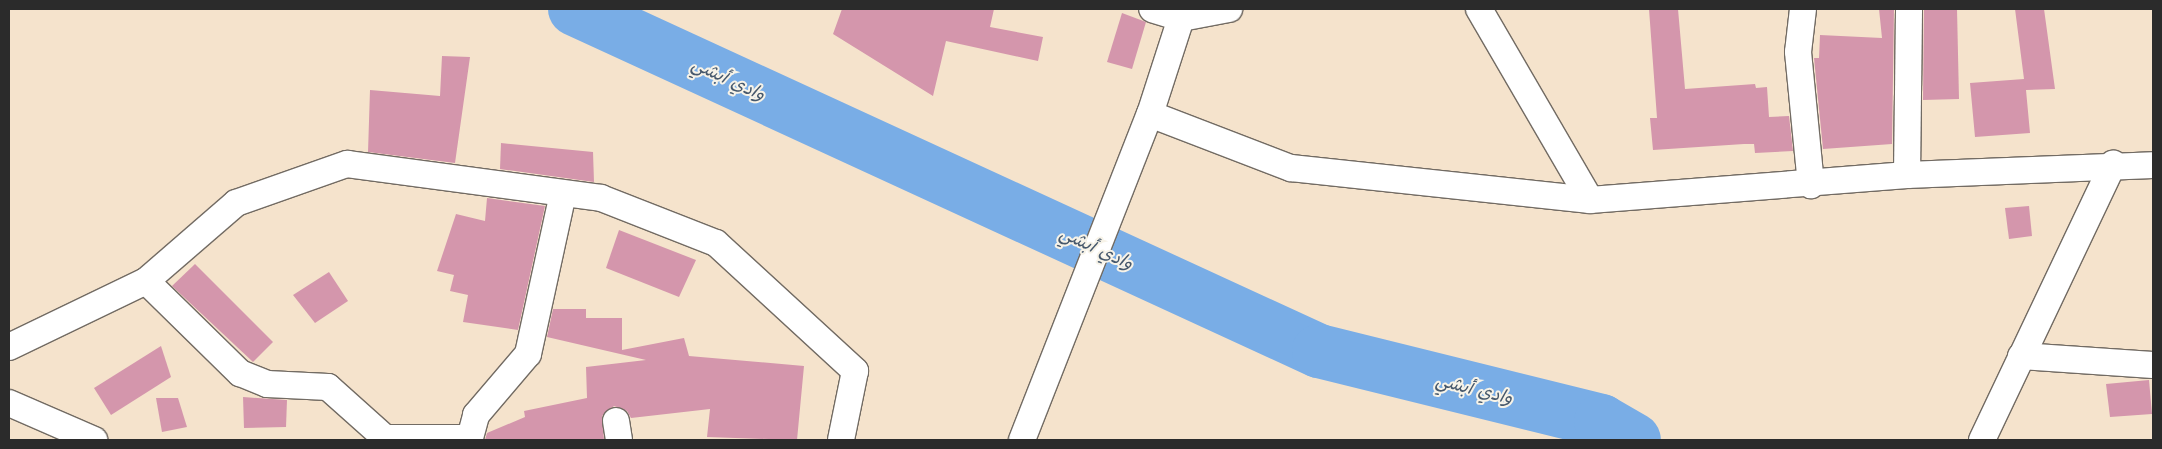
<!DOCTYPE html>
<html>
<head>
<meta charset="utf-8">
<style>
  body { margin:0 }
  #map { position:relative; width:2162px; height:449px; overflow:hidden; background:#f5e3cc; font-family:"Comic Neue","Playpen Sans Arabic",sans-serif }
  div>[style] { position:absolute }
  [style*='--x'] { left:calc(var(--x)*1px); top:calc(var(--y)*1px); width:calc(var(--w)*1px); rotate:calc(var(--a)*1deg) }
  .river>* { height:54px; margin:-27px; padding:0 27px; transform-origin:27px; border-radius:27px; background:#79ade6 }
  .building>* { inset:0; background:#d496ac }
  .roads { filter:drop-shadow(1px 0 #726b63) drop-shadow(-1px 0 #726b63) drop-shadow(0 1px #726b63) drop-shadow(0 -1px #726b63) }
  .minor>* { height:26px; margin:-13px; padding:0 13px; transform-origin:13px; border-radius:13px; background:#fff }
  span { translate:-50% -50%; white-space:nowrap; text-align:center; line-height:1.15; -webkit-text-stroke:4px #f7f3e8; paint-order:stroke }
  .water-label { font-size:18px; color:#46586c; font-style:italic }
  .frame { position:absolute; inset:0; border:10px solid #2b2b2b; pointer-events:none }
</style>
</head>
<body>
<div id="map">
  <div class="river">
    <i style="--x:575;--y:9;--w:819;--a:24.69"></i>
    <i style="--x:1319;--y:351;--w:291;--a:13.9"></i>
    <i style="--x:1601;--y:421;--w:38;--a:30"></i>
  </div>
  <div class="building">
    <i style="clip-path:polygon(842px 9px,994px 9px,990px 27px,1043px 37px,1038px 61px,946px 41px,933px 96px,833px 34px)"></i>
    <i style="clip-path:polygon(1649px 9px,1678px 9px,1685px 89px,1755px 84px,1756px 88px,1767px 87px,1769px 117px,1789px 116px,1793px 151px,1755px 153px,1754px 144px,1744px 144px,1653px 150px,1650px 118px,1657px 118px)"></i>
    <i style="clip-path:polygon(1879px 9px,1894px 9px,1892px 144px,1823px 149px,1814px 58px,1819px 58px,1820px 35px,1882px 38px)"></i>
    <i style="clip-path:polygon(1924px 9px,1957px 9px,1959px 99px,1923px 100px)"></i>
    <i style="clip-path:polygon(2015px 9px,2044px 9px,2055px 89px,2026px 90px,2030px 133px,1975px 137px,1970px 83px,2024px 79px)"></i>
    <i style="clip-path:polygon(1122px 13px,1146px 22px,1132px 69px,1107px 62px)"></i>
    <i style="clip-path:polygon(442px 56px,470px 57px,455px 163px,368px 152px,370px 90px,440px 96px)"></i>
    <i style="clip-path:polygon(501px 143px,593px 152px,594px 182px,500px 169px)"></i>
    <i style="clip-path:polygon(487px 198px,545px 206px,518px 330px,463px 322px,468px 295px,450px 291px,454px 275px,437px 271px,456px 214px,485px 221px)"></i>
    <i style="clip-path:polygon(2029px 206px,2032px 236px,2009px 239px,2005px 208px)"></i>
    <i style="clip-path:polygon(619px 230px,696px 260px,679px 297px,606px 268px)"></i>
    <i style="clip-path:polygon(195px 264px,273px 342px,253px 362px,172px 286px)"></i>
    <i style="clip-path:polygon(329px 272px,348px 301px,315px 323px,293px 295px)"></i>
    <i style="clip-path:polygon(553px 309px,586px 309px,586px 318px,622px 318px,622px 350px,684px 338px,689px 356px,804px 366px,797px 440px,707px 437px,710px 409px,631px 418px,627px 411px,614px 406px,602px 416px,604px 440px,485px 440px,487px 433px,525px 417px,524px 411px,587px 398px,586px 367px,646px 360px,547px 337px)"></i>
    <i style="clip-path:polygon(161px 346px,171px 377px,111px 415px,94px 388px)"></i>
    <i style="clip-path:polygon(2149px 380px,2152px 414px,2110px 417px,2106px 384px)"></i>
    <i style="clip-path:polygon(243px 397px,287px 400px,286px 427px,244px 428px)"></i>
    <i style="clip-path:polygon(156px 398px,178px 398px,187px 427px,162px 432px)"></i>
  </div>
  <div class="roads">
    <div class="minor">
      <i style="--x:1479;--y:9;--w:221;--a:59.8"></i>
      <i style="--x:1803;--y:9;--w:43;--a:96.6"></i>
      <i style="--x:1798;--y:52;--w:134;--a:84.4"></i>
      <i style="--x:1181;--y:18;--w:49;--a:-10.6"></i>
      <i style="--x:1150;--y:114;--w:151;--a:21"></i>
      <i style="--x:1291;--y:168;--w:301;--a:6.1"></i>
      <i style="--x:1590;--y:200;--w:318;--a:-4.5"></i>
      <i style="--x:1907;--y:175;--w:246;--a:-2.3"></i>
      <i style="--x:1907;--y:175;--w:166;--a:-89.3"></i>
      <i style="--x:146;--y:281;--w:132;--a:44.4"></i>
      <i style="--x:240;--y:373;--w:29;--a:22"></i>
      <i style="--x:267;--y:384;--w:61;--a:2.8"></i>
      <i style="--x:328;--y:387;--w:76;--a:41.8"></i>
      <i style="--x:385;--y:438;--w:85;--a:0"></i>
      <i style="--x:470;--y:438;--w:24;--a:-75"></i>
      <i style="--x:476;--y:415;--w:80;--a:-49.6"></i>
      <i style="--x:528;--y:354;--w:164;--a:-77.7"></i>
      <i style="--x:9;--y:347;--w:152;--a:-25.7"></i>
      <i style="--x:146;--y:281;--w:119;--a:-40.9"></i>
      <i style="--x:236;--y:203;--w:118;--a:-19.4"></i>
      <i style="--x:347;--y:164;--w:256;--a:7.6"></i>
      <i style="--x:601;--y:198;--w:123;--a:21.4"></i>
      <i style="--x:716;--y:243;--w:189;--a:42.6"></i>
      <i style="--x:855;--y:371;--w:70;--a:101.5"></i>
      <i style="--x:2021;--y:356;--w:132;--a:3.9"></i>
      <i style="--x:9;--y:403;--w:93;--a:23.5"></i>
      <i style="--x:616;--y:421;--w:19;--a:81"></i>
      <i style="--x:1022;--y:440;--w:350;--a:-68.6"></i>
      <i style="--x:1150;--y:114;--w:101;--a:-72.1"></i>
      <i style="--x:1181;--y:18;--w:30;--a:-163"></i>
      <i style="--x:1982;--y:440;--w:306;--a:-64.6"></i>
    </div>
  </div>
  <div class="water-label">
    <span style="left:728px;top:80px;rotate:25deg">وادي أبشي</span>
    <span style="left:1096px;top:249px;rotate:25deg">وادي أبشي</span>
    <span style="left:1474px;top:390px;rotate:14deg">وادي أبشي</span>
  </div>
  <div class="frame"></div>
</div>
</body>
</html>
